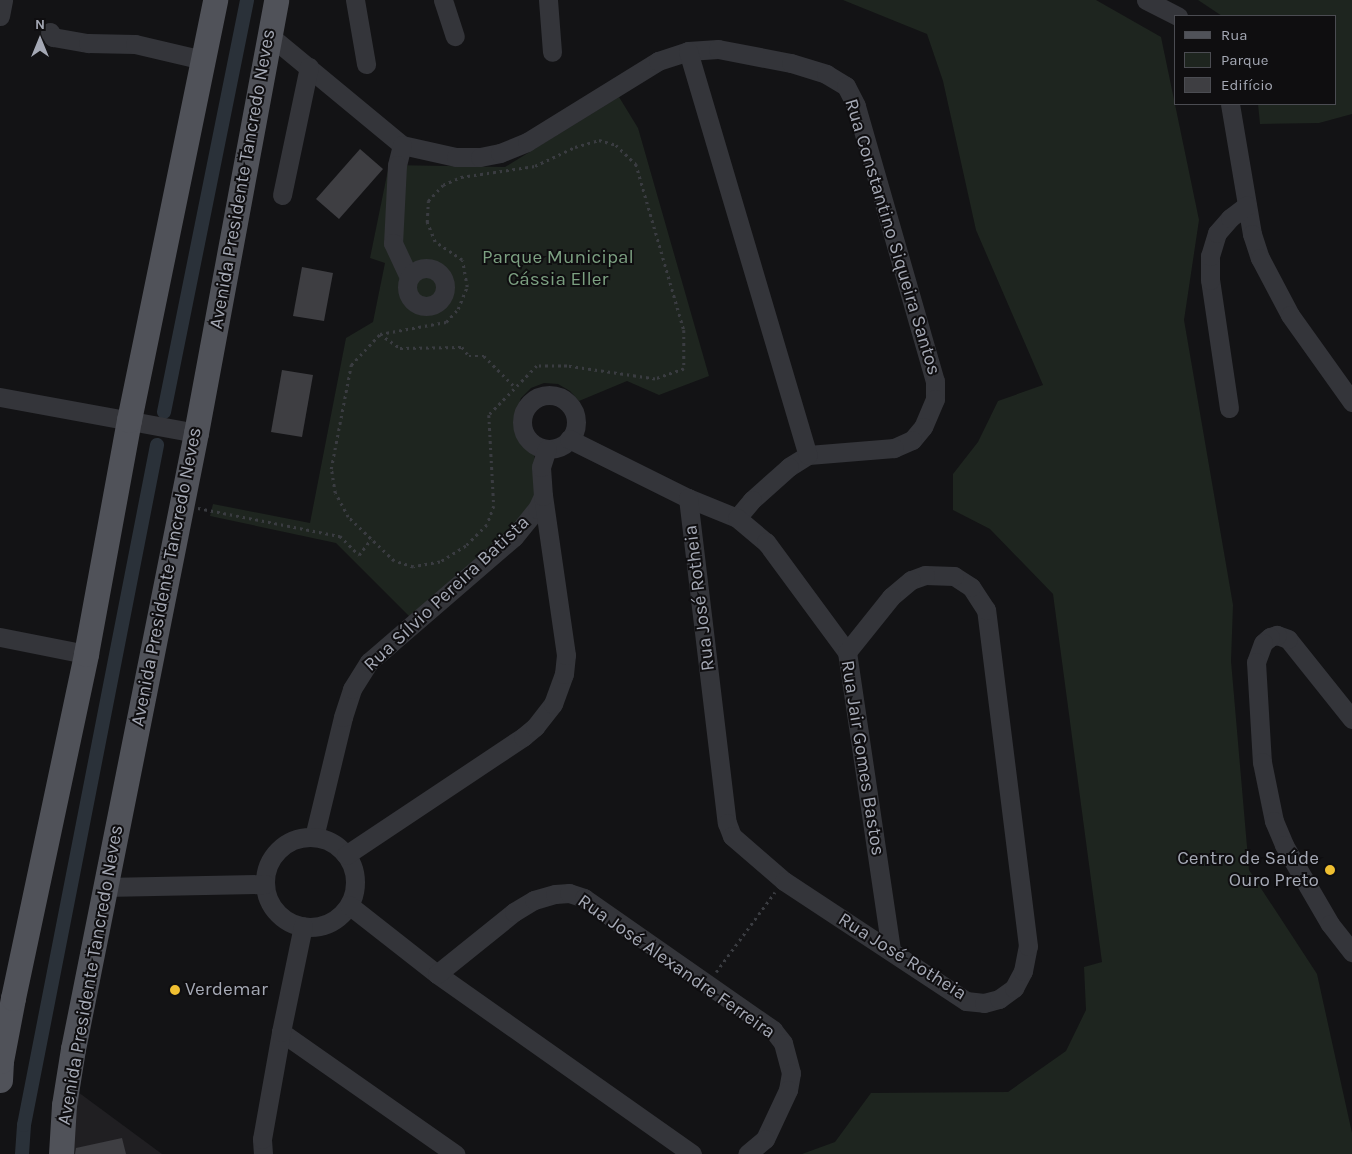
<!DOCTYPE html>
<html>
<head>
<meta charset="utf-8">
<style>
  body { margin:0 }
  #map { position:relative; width:1352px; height:1154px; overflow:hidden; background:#131315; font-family:Karla,sans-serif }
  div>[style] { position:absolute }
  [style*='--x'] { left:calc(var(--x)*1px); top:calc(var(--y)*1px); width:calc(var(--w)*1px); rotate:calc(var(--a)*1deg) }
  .built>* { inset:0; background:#201f22 }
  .green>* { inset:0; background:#1e251f }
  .canal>* { height:14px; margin:-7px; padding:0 7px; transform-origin:7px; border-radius:7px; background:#2a3139 }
  .building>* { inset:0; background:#3e3e42 }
  .path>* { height:2.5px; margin-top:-1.25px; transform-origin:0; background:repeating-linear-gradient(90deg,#3a3c41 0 2.5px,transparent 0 6.5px) }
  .minor>* { height:19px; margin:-9.5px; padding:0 9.5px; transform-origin:9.5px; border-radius:9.5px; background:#34353a }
  .minor>.ring { margin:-9.5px; padding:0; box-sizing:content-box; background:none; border:19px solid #34353a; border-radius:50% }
  .major>* { height:25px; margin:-12.5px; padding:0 12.5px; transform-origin:12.5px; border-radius:12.5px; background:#505259 }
  .dots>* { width:14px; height:14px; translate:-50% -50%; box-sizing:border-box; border:2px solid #0f0e10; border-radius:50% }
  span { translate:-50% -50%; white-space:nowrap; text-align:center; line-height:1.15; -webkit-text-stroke:4px #0f0e10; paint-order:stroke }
  .street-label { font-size:19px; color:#a5a9b5 }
  .park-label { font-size:19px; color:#7ca081 }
  .poi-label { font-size:19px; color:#a5a9b5 }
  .right { translate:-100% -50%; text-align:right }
  .left { translate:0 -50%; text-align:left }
  .legend { position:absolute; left:1174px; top:15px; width:162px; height:90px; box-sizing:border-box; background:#0f0e10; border:1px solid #4b4c52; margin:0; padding:6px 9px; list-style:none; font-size:15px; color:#a5a9b5 }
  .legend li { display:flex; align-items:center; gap:10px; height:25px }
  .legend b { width:25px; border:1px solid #4b4c52 }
  .north { position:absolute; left:15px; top:15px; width:50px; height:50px; -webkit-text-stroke:4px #0f0e10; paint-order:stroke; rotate:0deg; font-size:14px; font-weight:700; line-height:20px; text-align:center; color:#a5a9b5 }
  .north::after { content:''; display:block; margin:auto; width:18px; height:22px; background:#a5a9b5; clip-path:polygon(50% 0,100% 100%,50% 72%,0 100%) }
</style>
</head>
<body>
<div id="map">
  <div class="built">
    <i style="clip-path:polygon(78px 1092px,162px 1154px,72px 1154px)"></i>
  </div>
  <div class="green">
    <i style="clip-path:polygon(843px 0,1096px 0,1161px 37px,1199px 220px,1184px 320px,1233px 605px,1231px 661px,1249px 870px,1317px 974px,1352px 1133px,1352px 1154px,802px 1154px,835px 1142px,871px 1093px,1008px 1092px,1066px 1051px,1086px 1010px,1084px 967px,1102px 962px,1053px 594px,990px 529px,953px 510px,953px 474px,978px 442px,998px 401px,1043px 385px,976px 230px,943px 81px,927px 34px)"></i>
    <i style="clip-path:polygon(1198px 0,1352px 0,1352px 114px,1319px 123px,1260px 124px,1258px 104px,1336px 104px,1336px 16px,1222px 16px)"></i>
    <i style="clip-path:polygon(619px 97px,638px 128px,709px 376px,659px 395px,627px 381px,579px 401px,570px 391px,558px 384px,544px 383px,531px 388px,521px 398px,516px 411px,516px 425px,534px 453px,539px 493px,530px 510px,410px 617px,336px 543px,210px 516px,213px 504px,310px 523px,346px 338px,373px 322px,385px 263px,370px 258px,389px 165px,505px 167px)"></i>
  </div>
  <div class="canal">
    <i style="--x:164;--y:412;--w:420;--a:-78.6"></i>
    <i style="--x:22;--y:1154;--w:29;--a:-86"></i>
    <i style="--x:24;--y:1125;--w:693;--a:-78.93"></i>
  </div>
  <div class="building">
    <i style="clip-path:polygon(360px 149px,383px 169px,339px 219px,316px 199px)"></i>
    <i style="clip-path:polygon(302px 267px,333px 273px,324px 321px,293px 316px)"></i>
    <i style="clip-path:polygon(282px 370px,313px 375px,302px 437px,271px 432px)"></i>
    <i style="clip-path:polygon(122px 1138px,126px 1154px,75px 1154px,76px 1148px)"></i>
  </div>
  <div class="path">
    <i style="--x:599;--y:140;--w:18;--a:16"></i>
    <i style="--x:616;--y:145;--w:28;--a:44"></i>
    <i style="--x:636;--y:164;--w:173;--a:73.9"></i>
    <i style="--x:684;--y:330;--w:39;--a:90"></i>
    <i style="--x:684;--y:369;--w:31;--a:161"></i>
    <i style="--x:655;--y:379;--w:89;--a:-171.6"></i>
    <i style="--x:567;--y:366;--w:30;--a:180"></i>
    <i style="--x:537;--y:366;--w:69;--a:134.4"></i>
    <i style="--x:489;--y:415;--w:91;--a:86.9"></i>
    <i style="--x:494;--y:506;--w:20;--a:110"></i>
    <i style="--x:487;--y:525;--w:30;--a:135"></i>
    <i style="--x:466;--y:546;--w:31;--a:148"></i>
    <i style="--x:440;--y:562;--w:27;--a:170"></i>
    <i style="--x:413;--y:567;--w:20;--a:-162"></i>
    <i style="--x:394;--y:561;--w:64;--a:-136.3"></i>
    <i style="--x:348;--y:517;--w:27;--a:-118"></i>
    <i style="--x:335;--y:493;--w:24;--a:-99"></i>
    <i style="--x:331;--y:469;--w:106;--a:-79.1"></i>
    <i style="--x:351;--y:365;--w:42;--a:-46.9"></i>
    <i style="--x:380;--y:334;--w:67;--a:-10.3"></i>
    <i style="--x:446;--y:322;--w:18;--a:-47"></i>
    <i style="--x:458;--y:309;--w:24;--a:-68"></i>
    <i style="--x:467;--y:287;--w:27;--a:-100"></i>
    <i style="--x:462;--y:260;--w:32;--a:-146"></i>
    <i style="--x:435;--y:242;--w:22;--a:-112"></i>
    <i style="--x:427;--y:222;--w:21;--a:-87"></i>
    <i style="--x:428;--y:201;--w:22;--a:-47"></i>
    <i style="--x:443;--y:185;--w:20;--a:-24"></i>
    <i style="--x:461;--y:177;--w:75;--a:-8.5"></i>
    <i style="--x:535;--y:166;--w:44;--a:-25.4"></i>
    <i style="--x:575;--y:147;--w:25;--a:-16"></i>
    <i style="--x:380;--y:334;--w:24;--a:35"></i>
    <i style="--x:400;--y:348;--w:62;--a:-0.9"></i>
    <i style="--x:462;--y:347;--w:11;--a:52"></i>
    <i style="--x:469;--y:356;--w:15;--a:0"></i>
    <i style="--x:484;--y:356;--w:45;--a:45"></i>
    <i style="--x:198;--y:508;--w:145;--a:11.2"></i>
    <i style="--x:340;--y:536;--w:27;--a:45"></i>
    <i style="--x:359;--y:555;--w:20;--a:-53"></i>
    <i style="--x:716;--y:972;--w:99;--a:-53.6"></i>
  </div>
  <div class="minor">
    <i style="--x:355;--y:0;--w:65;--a:80.2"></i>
    <i style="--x:443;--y:0;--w:38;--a:72"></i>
    <i style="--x:548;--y:0;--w:52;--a:85.6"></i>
    <i style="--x:1146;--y:0;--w:36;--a:27"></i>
    <i style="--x:0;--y:16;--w:16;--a:-79"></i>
    <i style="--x:50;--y:32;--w:6;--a:59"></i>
    <i style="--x:53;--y:37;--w:36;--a:10"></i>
    <i style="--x:88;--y:43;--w:47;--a:1.2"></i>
    <i style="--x:135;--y:44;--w:70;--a:13.2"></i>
    <i style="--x:269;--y:35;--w:173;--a:39.6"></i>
    <i style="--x:402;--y:145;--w:55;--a:12.5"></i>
    <i style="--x:456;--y:157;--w:24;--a:0"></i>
    <i style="--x:480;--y:157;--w:20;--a:-11"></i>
    <i style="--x:500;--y:153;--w:29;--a:-22"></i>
    <i style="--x:527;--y:142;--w:154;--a:-31.7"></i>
    <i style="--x:658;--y:61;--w:32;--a:-18"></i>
    <i style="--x:688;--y:51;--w:30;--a:-4"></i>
    <i style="--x:718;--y:49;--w:74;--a:10.9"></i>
    <i style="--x:791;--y:63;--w:37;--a:17"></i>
    <i style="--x:826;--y:74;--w:23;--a:31"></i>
    <i style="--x:846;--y:86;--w:22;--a:63"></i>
    <i style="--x:856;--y:106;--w:286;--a:74"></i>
    <i style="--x:935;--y:381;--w:18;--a:90"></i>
    <i style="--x:935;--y:399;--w:30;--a:113"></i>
    <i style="--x:923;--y:427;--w:17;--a:130"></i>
    <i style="--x:912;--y:440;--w:20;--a:156"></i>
    <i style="--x:894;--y:448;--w:86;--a:175.3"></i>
    <i style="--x:808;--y:455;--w:22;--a:148"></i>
    <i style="--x:789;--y:467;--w:50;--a:138.3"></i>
    <i style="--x:752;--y:500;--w:23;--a:130"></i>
    <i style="--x:688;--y:51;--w:421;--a:73.5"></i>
    <i style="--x:1230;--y:104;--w:132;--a:80.4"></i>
    <i style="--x:1252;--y:234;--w:25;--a:72"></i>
    <i style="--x:1260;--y:258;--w:64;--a:62.2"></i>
    <i style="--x:1290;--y:315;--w:107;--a:54.5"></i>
    <i style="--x:402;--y:145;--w:21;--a:104"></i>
    <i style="--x:397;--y:165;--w:78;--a:92.9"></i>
    <i style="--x:393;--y:243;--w:38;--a:65"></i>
    <i style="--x:282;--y:195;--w:131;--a:-78.1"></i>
    <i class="ring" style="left:407px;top:268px;width:19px;height:19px"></i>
    <i class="ring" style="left:522px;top:395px;width:35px;height:35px"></i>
    <i style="--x:0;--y:397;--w:199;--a:10.4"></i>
    <i style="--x:1229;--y:408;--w:129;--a:-98.4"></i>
    <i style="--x:1210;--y:280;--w:24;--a:-90"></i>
    <i style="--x:1210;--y:256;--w:24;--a:-73"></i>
    <i style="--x:1217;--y:233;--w:20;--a:-49"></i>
    <i style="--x:1230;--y:218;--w:21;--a:-37"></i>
    <i style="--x:569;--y:439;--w:133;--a:26.4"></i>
    <i style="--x:688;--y:498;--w:53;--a:22.2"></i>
    <i style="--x:737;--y:518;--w:38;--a:40"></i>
    <i style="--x:766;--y:542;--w:137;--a:53.6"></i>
    <i style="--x:847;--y:652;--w:302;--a:81.6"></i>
    <i style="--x:688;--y:498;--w:327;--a:83.2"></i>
    <i style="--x:727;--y:823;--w:14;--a:69"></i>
    <i style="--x:732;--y:836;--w:69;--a:40.9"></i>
    <i style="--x:784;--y:881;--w:218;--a:33.4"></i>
    <i style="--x:966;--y:1001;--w:18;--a:6"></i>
    <i style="--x:984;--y:1003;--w:16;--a:-15"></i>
    <i style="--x:999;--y:999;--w:19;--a:-36"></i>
    <i style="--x:1014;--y:988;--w:19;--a:-62"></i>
    <i style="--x:1023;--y:971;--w:25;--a:-79"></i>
    <i style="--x:1028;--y:946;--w:339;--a:-97.1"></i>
    <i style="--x:986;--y:610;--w:27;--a:-123"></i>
    <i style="--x:971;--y:587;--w:20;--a:-147"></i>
    <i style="--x:954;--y:576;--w:29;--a:-178"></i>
    <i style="--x:925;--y:575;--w:15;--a:160"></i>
    <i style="--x:911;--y:580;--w:26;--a:140"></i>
    <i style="--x:891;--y:597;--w:70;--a:128.7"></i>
    <i style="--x:0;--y:637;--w:88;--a:11.2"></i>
    <i style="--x:1352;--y:719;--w:102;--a:-128.7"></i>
    <i style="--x:1288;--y:639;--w:12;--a:-160"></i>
    <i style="--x:1277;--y:635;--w:7;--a:164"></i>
    <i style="--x:1270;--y:637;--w:9;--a:139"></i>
    <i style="--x:1263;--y:643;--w:20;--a:110"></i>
    <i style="--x:1256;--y:662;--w:100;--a:86.6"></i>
    <i style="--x:1262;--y:762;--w:60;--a:78.5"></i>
    <i style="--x:1274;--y:821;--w:26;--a:67"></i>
    <i style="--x:1284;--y:845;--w:91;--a:59.8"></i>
    <i style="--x:1330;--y:924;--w:36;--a:52"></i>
    <i style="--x:314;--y:837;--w:123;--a:-76.4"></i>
    <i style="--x:343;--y:717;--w:29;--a:-72"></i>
    <i style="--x:352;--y:689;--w:32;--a:-58"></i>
    <i style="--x:369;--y:662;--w:191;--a:-40.8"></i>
    <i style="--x:514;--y:537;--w:36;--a:-51"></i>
    <i style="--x:537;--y:509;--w:14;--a:-65"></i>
    <i class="ring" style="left:265px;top:837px;width:71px;height:71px"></i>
    <i style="--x:346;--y:855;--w:213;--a:-33.7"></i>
    <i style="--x:523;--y:737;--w:16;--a:-40"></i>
    <i style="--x:535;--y:727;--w:29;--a:-52"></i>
    <i style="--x:553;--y:704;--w:32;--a:-70"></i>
    <i style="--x:564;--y:674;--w:19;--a:-84"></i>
    <i style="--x:566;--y:655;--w:161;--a:-98.2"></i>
    <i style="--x:543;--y:496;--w:29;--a:-94"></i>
    <i style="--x:541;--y:467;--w:19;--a:-72"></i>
    <i style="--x:104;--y:887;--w:161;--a:-1.1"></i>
    <i style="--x:349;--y:905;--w:112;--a:38.1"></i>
    <i style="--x:437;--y:974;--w:312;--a:35.2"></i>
    <i style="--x:437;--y:974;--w:99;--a:-38.8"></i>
    <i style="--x:514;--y:912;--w:23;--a:-31"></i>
    <i style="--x:534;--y:900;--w:22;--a:-16"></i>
    <i style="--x:555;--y:894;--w:14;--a:-4"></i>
    <i style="--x:569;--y:893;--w:16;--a:18"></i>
    <i style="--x:584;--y:898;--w:231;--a:34.9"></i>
    <i style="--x:773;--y:1030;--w:16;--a:52"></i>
    <i style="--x:783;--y:1043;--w:31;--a:75"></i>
    <i style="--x:791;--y:1073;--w:17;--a:100"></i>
    <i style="--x:788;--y:1090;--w:54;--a:115.1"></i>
    <i style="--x:765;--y:1139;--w:23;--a:140"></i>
    <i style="--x:281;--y:1032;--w:213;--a:35"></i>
    <i style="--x:263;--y:1154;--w:15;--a:-94"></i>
    <i style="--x:262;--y:1139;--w:109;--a:-79.9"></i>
    <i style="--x:281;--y:1032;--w:108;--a:-78.3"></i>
  </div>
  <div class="major">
    <i style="--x:0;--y:1080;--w:19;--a:-87"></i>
    <i style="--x:1;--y:1061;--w:64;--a:-79.2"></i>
    <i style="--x:13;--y:998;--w:352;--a:-78"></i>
    <i style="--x:86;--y:654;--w:238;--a:-79.6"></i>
    <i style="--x:129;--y:420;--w:429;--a:-78.4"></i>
    <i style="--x:61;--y:1154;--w:49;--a:-86.5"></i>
    <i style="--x:64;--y:1105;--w:57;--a:-80.9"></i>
    <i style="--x:73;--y:1049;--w:628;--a:-78.71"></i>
    <i style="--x:196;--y:433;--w:440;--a:-79.5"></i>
  </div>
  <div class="dots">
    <i style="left:1330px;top:870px;background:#efbf31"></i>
    <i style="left:175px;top:990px;background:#efbf31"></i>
  </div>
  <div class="street-label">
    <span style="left:243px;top:179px;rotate:-80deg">Avenida Presidente Tancredo Neves</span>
    <span style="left:892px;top:237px;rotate:73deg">Rua Constantino Siqueira Santos</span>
    <span style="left:167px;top:577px;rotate:-79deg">Avenida Presidente Tancredo Neves</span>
    <span style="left:447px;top:594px;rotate:-43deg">Rua Sílvio Pereira Batista</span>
    <span style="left:700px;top:598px;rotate:-97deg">Rua José Rotheia</span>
    <span style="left:862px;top:758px;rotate:81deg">Rua Jair Gomes Bastos</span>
    <span style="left:902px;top:957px;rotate:32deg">Rua José Rotheia</span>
    <span style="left:676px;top:967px;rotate:35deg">Rua José Alexandre Ferreira</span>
    <span style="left:91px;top:975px;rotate:-80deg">Avenida Presidente Tancredo Neves</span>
  </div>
  <div class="park-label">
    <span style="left:558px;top:269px">Parque Municipal<br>Cássia Eller</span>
  </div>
  <div class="poi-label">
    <span class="right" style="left:1319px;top:870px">Centro de Saúde<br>Ouro Preto</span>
    <span class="left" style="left:185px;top:990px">Verdemar</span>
  </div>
  <ul class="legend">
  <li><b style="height:6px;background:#505259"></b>Rua</li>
  <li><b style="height:14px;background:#1e251f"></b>Parque</li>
  <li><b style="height:14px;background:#3e3e42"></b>Edifício</li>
  </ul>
  <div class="north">N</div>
</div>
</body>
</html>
